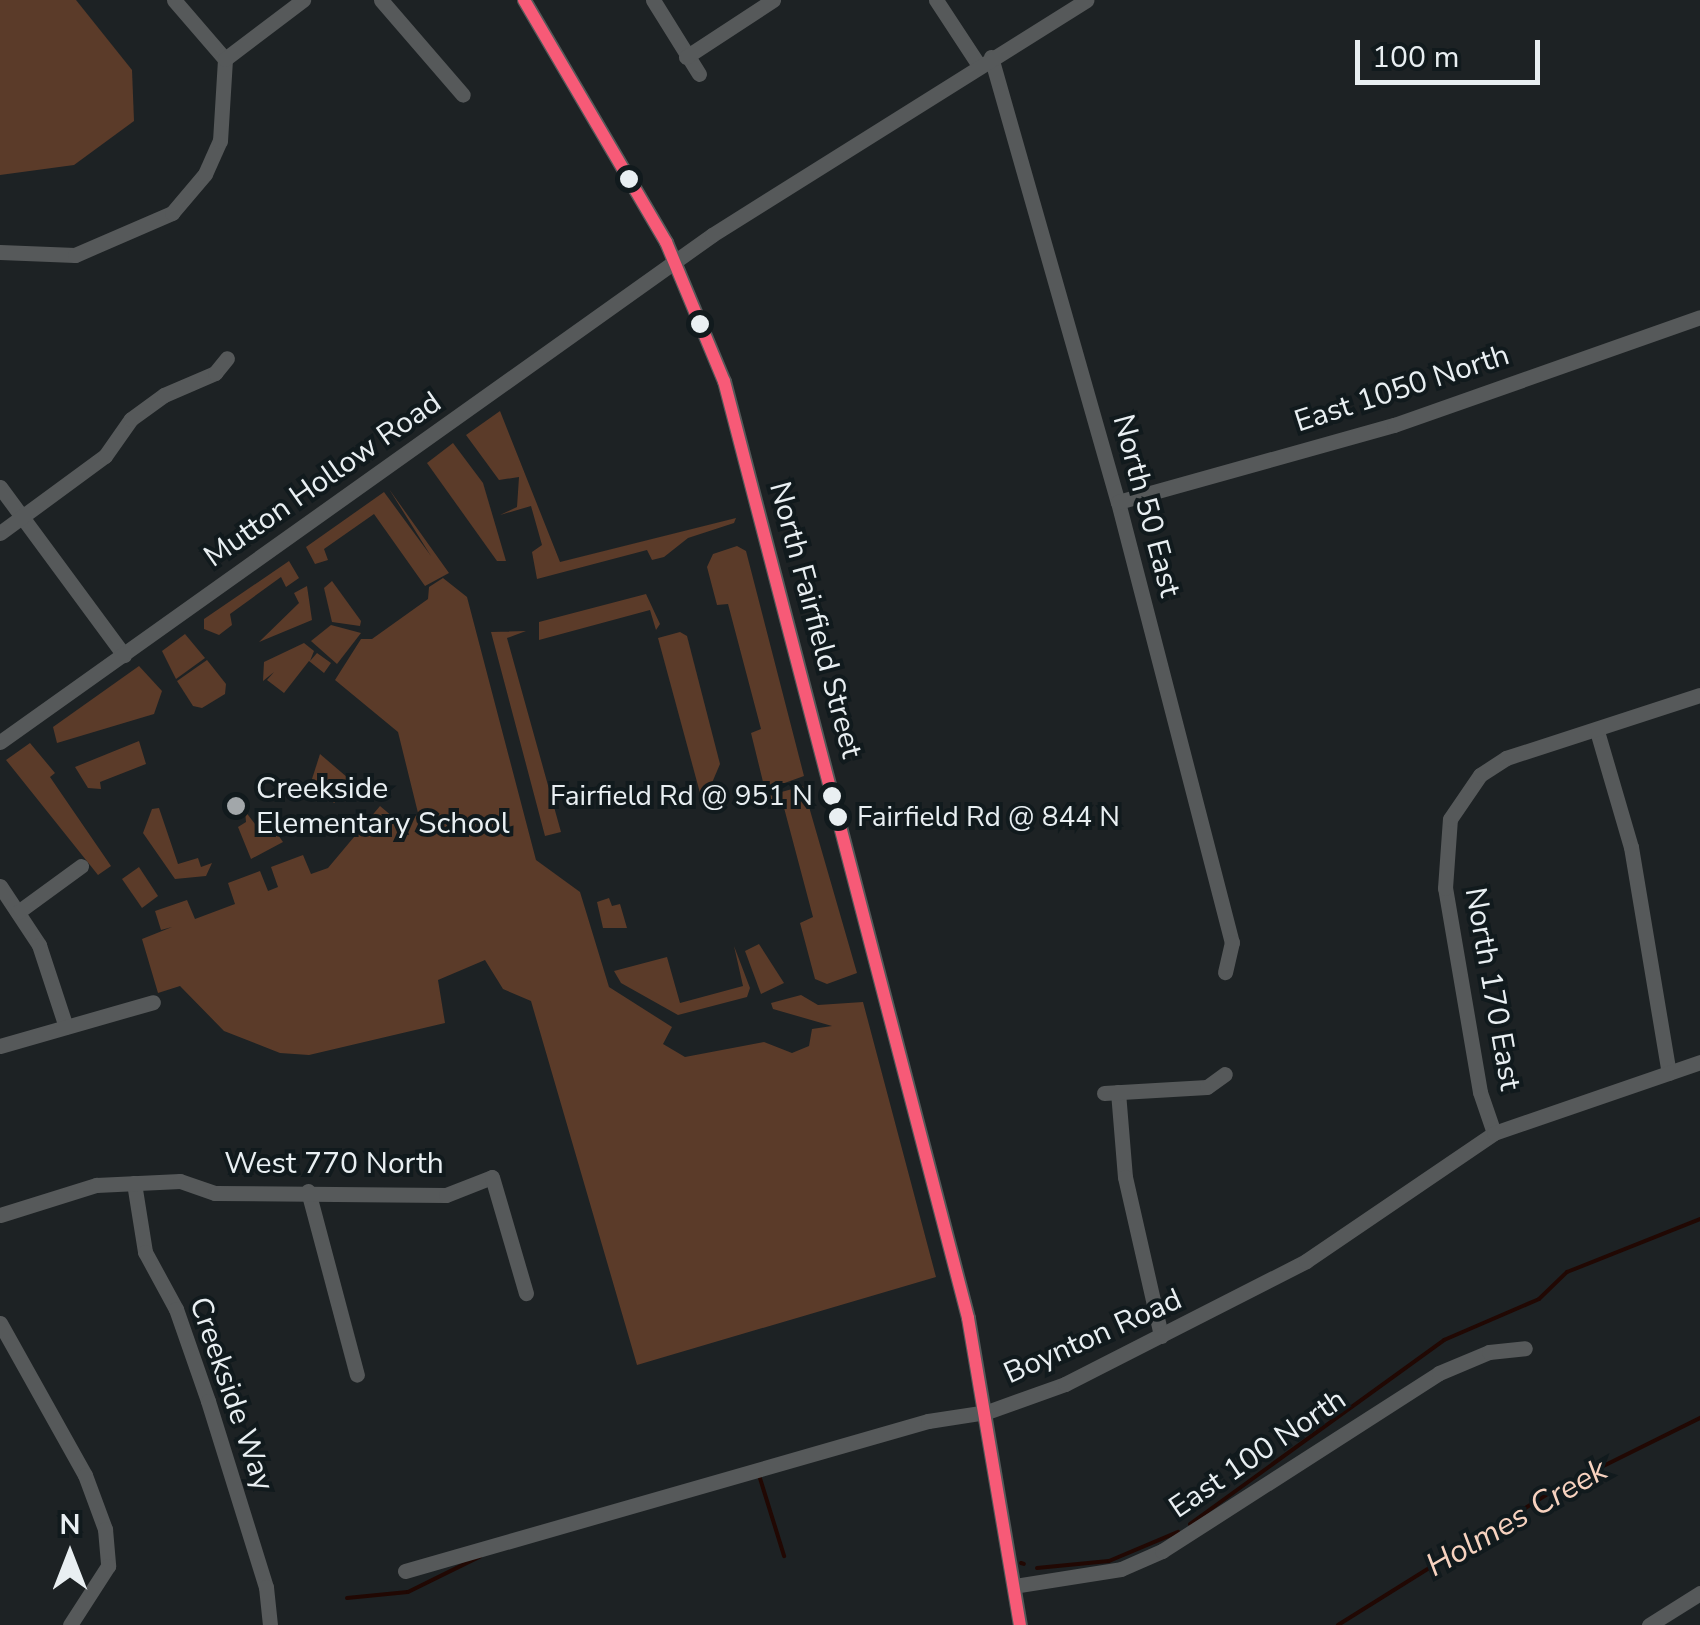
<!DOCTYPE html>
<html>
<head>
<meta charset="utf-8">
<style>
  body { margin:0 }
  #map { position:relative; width:1700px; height:1625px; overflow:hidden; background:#1d2224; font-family:"Nunito Sans",sans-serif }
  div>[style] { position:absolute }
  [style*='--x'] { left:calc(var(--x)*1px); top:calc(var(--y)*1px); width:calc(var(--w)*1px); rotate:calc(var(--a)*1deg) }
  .green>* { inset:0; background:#5b3b29 }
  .stream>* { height:4px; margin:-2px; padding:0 2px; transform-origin:2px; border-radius:2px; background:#210803 }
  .minor>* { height:15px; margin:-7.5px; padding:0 7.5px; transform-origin:7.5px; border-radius:7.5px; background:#56595a }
  .bus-1>* { height:12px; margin:-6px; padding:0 6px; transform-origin:6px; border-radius:6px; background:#f75a77 }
  .dots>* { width:28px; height:28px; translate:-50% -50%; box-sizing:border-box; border:5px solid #111a1d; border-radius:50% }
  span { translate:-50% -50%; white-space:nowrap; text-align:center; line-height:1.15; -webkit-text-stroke:8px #111a1d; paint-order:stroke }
  .bus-label { font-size:28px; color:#e9eff2 }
  .right { translate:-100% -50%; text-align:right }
  .left { translate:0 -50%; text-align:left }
  .street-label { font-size:30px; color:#e9eff2 }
  .poi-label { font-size:30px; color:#e9eff2 }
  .water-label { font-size:32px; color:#f7d2bf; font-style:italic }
  .north { position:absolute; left:20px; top:1505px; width:100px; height:100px; -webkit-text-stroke:8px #111a1d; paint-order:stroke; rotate:0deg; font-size:28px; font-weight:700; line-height:40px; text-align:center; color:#e9eff2 }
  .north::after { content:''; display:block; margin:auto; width:35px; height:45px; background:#e9eff2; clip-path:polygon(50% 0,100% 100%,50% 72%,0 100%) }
  .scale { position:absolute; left:1355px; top:40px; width:185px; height:45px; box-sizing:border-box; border:5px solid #e9eff2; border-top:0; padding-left:12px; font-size:30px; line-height:35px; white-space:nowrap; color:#e9eff2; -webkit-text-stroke:8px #111a1d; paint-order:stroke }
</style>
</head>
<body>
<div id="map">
  <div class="green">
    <i style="clip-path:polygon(0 0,76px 0,132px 70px,134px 121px,74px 165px,0 175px)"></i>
    <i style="clip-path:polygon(500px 411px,560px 562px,736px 518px,734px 523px,688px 538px,664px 557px,652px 560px,647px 550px,537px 579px,532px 552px,542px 545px,531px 506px,500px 515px,517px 507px,519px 477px,499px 480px,466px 435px)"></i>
    <i style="clip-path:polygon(453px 443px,483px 483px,506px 561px,497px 561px,427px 463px)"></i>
    <i style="clip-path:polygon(389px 489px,449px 573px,425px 586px,374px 514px,324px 549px,328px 560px,315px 564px,306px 547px,384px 492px,431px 556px)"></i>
    <i style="clip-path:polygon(737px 546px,746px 551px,804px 776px,765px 790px,751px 733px,761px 729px,728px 604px,717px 605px,707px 567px,713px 554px)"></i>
    <i style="clip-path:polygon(289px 561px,299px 578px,286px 587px,281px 577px,230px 614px,232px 625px,219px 635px,204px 629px,204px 619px)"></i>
    <i style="clip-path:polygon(443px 578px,467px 597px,536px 860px,580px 892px,609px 987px,672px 1027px,663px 1044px,685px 1057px,764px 1042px,792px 1053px,809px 1046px,812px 1029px,832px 1026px,773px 1009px,771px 1003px,801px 995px,818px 1005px,863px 1002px,936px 1277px,637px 1365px,531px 1001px,503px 989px,485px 960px,438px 980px,445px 1023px,309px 1055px,280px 1053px,224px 1031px,180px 986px,158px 993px,142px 939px,172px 927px,161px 930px,155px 911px,187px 900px,195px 919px,235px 904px,228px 883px,260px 871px,268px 891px,278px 887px,271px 867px,303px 855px,311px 874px,328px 868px,380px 806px,406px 828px,418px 813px,398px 732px,335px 680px,361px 639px,372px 639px,428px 599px,429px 587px)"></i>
    <i style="clip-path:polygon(332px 581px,361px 621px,360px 626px,332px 622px,324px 588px)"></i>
    <i style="clip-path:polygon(307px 586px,312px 620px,259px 642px,299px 603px,294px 593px)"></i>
    <i style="clip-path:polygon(646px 594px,660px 624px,656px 630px,650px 610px,539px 640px,539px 622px)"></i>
    <i style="clip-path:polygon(331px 625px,361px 633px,337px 664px,311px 641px)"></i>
    <i style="clip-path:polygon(526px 631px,507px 638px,561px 832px,545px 836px,491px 632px)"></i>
    <i style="clip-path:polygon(680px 632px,687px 636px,720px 764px,703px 804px,658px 638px)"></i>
    <i style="clip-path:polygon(185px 634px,205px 658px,176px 679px,162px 651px)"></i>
    <i style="clip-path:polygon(304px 643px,314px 651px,310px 661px,317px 653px,331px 663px,324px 673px,309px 661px,284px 693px,267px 680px,274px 672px,263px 681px,264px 662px)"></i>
    <i style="clip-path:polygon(207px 660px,226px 684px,225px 694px,202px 708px,193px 706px,177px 681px)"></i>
    <i style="clip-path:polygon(139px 666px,162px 691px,154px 714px,57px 743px,53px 727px)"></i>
    <i style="clip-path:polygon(139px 741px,146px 764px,100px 782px,101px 789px,88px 788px,75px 767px)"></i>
    <i style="clip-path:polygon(30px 743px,55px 773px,50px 777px,111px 866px,98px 875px,6px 760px)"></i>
    <i style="clip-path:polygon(320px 754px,355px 784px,334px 803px,312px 779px)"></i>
    <i style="clip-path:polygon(803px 786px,857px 973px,827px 984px,815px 979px,800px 923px,813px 917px,783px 804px,770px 806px,767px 796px)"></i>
    <i style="clip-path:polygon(159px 808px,178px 864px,198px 858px,201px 867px,212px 863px,206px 876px,175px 879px,143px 833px,152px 809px)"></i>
    <i style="clip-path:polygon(245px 811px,255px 824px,271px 825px,283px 842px,251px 859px,238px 827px,246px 822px)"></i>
    <i style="clip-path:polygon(139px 867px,158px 896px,142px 908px,122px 879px)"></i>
    <i style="clip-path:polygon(609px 898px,612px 906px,620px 904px,627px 928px,603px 928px,597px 902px)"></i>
    <i style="clip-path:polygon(759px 944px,784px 983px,761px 994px,745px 951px)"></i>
    <i style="clip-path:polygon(734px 946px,750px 988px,747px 997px,678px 1015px,621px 983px,614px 971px,667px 957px,680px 1003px,743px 986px)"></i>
  </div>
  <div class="stream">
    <i style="--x:759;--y:1475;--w:85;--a:72.8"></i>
    <i style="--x:1190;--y:1524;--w:314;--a:-35.9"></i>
    <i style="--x:1444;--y:1340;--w:103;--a:-23.3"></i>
    <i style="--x:1539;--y:1299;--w:39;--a:-44"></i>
    <i style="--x:1567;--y:1272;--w:143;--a:-21.7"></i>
    <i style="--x:1021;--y:1563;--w:3;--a:18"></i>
    <i style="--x:1037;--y:1568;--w:72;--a:-5.6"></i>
    <i style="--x:1109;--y:1561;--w:75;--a:-22.8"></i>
    <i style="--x:347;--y:1598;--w:61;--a:-5.6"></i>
    <i style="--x:408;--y:1592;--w:81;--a:-26.3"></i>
    <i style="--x:1338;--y:1625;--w:249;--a:-32"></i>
    <i style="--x:1549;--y:1493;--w:169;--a:-26.4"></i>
  </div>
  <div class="minor">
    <i style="--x:174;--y:0;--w:78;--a:49.2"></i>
    <i style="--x:381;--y:0;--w:125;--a:49.2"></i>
    <i style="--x:524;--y:0;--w:281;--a:59.6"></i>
    <i style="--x:666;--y:242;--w:151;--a:67.4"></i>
    <i style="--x:724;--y:381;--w:968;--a:75.4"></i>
    <i style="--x:968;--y:1318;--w:311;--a:80.4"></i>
    <i style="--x:653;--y:0;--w:87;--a:58.1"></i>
    <i style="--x:936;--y:0;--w:77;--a:56.7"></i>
    <i style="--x:686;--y:57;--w:104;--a:-33.2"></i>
    <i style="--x:991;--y:57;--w:463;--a:74.1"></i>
    <i style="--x:1118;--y:502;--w:455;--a:75.5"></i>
    <i style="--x:1232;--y:942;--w:31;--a:103"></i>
    <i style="--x:0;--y:252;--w:75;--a:2.3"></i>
    <i style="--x:75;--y:255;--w:106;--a:-23.4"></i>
    <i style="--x:172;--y:213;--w:51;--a:-49.8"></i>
    <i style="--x:205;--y:174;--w:36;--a:-66"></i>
    <i style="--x:220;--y:141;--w:82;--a:-86.5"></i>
    <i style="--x:225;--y:59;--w:98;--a:-37.1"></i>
    <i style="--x:0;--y:487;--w:209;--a:53.6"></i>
    <i style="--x:1118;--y:502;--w:287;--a:-15.6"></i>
    <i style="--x:1394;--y:425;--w:324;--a:-19.4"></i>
    <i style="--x:0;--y:533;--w:130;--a:-36.3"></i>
    <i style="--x:105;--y:456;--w:45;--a:-54.9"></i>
    <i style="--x:131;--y:419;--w:41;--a:-36"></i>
    <i style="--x:164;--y:395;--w:56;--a:-23.3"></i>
    <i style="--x:215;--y:373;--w:19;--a:-51"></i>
    <i style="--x:1597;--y:731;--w:121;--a:73.7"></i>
    <i style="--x:1631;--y:847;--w:229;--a:80.5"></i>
    <i style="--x:0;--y:742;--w:874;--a:-35.45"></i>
    <i style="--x:712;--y:235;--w:442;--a:-32.1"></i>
    <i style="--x:0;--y:886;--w:71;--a:56.5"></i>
    <i style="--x:39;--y:945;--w:86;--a:71.8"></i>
    <i style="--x:18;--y:912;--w:78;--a:-36.1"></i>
    <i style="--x:0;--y:1046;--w:159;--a:-16"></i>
    <i style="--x:1118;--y:1092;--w:85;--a:85.3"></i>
    <i style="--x:1125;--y:1177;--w:163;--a:77.2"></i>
    <i style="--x:1104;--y:1093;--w:103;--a:-3.3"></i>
    <i style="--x:1207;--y:1087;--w:22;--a:-36"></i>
    <i style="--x:1494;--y:1133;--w:43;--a:-108.9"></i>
    <i style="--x:1480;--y:1092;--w:207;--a:-99.7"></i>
    <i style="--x:1445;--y:888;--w:69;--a:-85.9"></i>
    <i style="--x:1450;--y:819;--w:53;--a:-55.7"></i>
    <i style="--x:1480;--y:775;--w:31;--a:-33"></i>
    <i style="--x:1506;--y:758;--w:204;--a:-18"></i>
    <i style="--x:134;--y:1183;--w:70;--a:80.9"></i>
    <i style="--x:145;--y:1252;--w:65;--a:61.5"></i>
    <i style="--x:176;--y:1309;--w:97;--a:70.8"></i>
    <i style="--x:208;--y:1401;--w:195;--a:72.7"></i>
    <i style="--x:266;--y:1587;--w:38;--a:84"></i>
    <i style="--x:308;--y:1191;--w:190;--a:75.1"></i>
    <i style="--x:0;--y:1215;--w:101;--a:-17.4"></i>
    <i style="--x:96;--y:1185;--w:84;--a:-2.7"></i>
    <i style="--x:180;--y:1181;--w:37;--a:19"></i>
    <i style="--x:215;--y:1193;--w:231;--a:0.5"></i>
    <i style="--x:446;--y:1195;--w:49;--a:-21.4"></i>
    <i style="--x:492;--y:1177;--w:121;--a:73.7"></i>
    <i style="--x:0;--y:1323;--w:174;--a:60.8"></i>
    <i style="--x:85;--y:1475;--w:58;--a:69.7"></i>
    <i style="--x:105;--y:1529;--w:37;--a:85"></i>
    <i style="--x:108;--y:1566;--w:70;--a:122.8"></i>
    <i style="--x:405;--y:1571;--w:544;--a:-16"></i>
    <i style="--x:928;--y:1421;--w:60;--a:-8.7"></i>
    <i style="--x:987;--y:1412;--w:83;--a:-19.7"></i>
    <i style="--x:1065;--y:1384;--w:271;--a:-27"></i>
    <i style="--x:1306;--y:1261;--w:227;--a:-34.2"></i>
    <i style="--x:1494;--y:1133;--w:218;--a:-19"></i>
    <i style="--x:1014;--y:1586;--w:108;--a:-9"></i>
    <i style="--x:1121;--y:1569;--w:45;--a:-23.7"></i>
    <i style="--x:1162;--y:1551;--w:329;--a:-32.7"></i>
    <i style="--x:1439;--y:1373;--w:54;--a:-22.8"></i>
    <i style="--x:1489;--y:1352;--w:36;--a:-6"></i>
    <i style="--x:1649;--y:1625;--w:60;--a:-32.1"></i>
  </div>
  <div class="bus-1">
    <i style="--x:524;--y:0;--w:281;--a:59.6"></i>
    <i style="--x:666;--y:242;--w:151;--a:67.4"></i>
    <i style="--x:724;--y:381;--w:968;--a:75.4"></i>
    <i style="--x:968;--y:1318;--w:311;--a:80.4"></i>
  </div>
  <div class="dots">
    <i style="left:629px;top:179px;background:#e9eff2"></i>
    <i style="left:700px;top:324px;background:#e9eff2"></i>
    <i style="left:832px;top:796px;background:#e9eff2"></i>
    <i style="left:236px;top:806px;background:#a2a7aa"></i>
    <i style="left:838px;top:817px;background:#e9eff2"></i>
  </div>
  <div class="bus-label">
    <span class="right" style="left:813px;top:796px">Fairfield Rd @ 951 N</span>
    <span class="left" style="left:857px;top:817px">Fairfield Rd @ 844 N</span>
  </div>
  <div class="street-label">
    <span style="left:1402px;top:389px;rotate:-18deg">East 1050 North</span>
    <span style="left:323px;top:480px;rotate:-35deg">Mutton Hollow Road</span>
    <span style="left:1146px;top:506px;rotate:75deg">North 50 East</span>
    <span style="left:815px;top:620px;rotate:75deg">North Fairfield Street</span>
    <span style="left:1492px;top:989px;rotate:80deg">North 170 East</span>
    <span style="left:334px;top:1164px">West 770 North</span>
    <span style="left:1093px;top:1337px;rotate:-24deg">Boynton Road</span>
    <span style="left:231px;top:1394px;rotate:71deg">Creekside Way</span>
    <span style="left:1258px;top:1454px;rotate:-34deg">East 100 North</span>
  </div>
  <div class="poi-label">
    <span class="left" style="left:256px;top:806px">Creekside<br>Elementary School</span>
  </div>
  <div class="water-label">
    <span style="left:1517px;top:1518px;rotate:-30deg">Holmes Creek</span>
  </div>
  <div class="north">N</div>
  <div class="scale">100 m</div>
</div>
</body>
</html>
